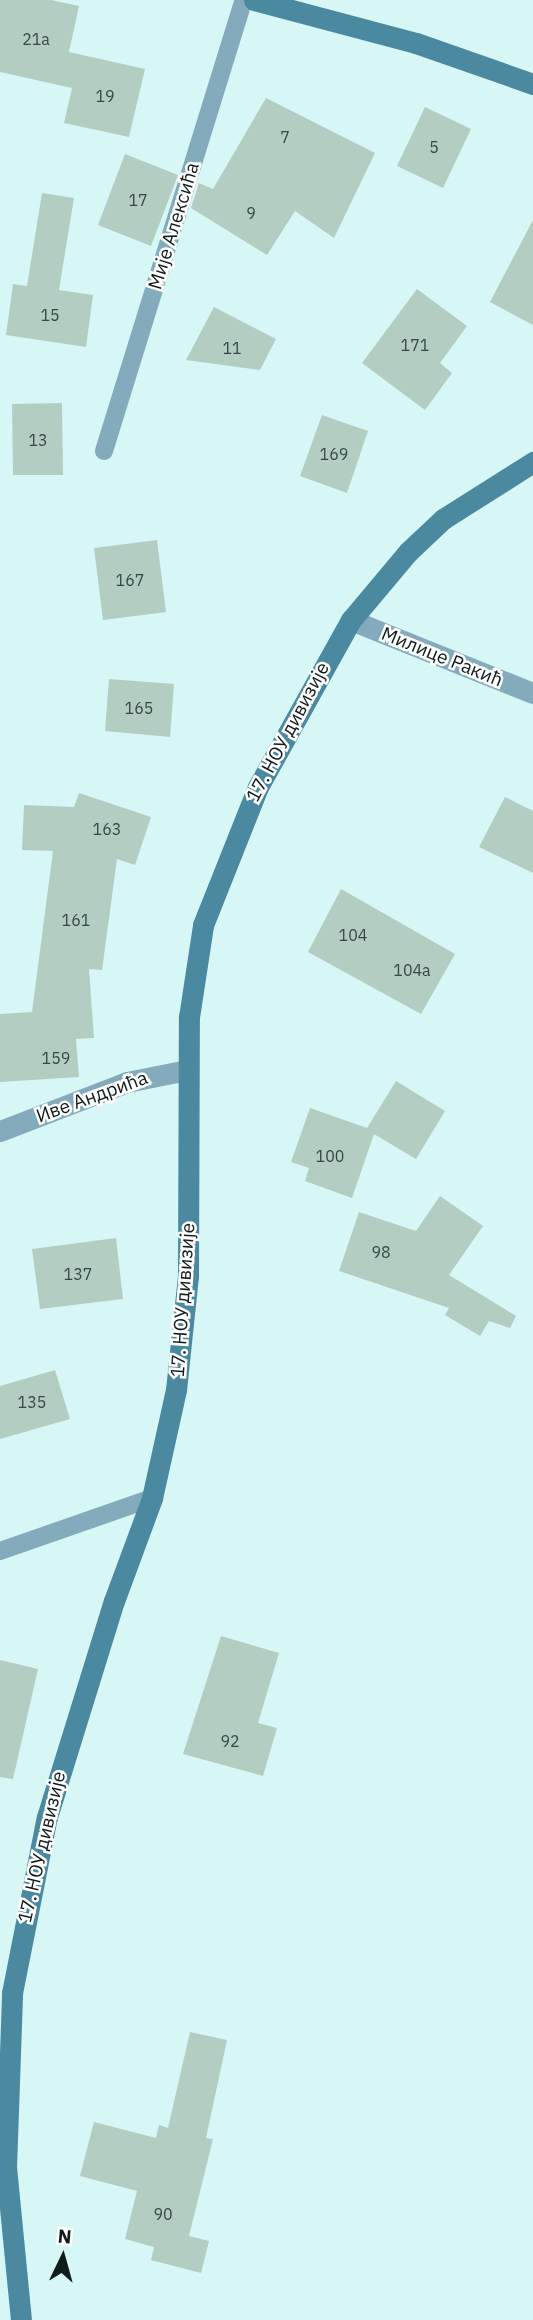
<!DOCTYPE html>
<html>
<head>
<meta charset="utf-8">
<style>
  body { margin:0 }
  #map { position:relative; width:533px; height:2320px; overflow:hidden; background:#d7f6f6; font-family:"IBM Plex Sans",sans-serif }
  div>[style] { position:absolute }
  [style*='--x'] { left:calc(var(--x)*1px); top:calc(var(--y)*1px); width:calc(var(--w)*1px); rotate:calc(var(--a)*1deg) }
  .building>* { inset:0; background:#b3cdc2 }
  .lane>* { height:18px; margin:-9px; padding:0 9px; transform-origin:9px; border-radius:9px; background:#84abbb }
  .street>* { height:21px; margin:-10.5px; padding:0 10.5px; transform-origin:10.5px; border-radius:10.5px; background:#84abbb }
  .secondary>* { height:21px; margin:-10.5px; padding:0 10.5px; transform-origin:10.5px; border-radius:10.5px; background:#4b89a0 }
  span { translate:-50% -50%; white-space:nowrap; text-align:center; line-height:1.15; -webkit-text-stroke:5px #fff; paint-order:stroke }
  .number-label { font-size:16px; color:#384744 }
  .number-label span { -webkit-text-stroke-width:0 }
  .street-label { font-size:19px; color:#0f1a1a }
  .north { position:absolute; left:28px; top:2222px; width:70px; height:70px; -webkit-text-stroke:5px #fff; paint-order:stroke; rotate:5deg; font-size:19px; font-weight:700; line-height:28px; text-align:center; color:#0f1a1a }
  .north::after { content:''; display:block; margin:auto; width:24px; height:32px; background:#0f1a1a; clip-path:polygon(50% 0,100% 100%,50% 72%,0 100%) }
</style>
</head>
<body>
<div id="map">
  <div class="building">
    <i style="clip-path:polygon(0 0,51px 0,79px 6px,69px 52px,145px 69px,129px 137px,64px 123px,72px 88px,0 72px)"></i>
    <i style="clip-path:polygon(266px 98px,375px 153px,334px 238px,295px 211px,267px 255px,191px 208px,199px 183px,213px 189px)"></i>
    <i style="clip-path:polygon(425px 107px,471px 129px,443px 188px,397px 166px)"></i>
    <i style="clip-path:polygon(125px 154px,178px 175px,151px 246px,98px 225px)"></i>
    <i style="clip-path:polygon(42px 193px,74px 198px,59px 290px,93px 295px,86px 347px,6px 335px,13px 284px,27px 286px)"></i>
    <i style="clip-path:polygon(533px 220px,533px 325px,490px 302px)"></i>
    <i style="clip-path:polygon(417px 289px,467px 326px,440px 363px,452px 373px,425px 410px,362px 363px)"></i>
    <i style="clip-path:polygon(214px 307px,276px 339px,260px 370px,186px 360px)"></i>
    <i style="clip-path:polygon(62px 403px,63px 475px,13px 475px,12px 404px)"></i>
    <i style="clip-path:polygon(322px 415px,368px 431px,347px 493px,300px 476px)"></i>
    <i style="clip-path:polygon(157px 540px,166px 612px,103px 620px,94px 548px)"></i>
    <i style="clip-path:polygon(109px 679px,174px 684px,170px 737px,105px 731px)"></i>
    <i style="clip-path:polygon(79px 793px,151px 817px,135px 865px,117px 859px,102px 970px,89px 969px,94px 1038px,76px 1039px,79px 1077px,0 1082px,0 1014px,32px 1012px,53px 851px,22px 850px,24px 805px,74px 807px)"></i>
    <i style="clip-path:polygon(505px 797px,533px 811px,533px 873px,479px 847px)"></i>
    <i style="clip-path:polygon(341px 889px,455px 954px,421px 1014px,308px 952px)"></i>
    <i style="clip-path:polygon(396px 1081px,445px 1111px,416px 1159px,374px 1134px,352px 1198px,305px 1181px,309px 1168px,291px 1162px,310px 1108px,367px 1128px)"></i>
    <i style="clip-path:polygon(440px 1196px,483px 1226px,449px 1275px,516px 1316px,510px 1328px,489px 1321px,480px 1336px,445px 1315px,449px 1308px,339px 1271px,359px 1212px,416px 1231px)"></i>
    <i style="clip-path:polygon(116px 1238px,123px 1299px,40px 1309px,32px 1249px)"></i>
    <i style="clip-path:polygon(55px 1370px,70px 1419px,0 1439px,0 1386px)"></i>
    <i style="clip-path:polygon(221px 1636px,279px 1653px,258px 1723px,277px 1728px,263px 1776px,183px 1754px)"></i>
    <i style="clip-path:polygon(0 1660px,38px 1669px,13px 1779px,0 1777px)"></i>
    <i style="clip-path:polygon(190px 2032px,227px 2040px,206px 2138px,213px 2139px,189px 2236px,209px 2241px,201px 2273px,151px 2260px,154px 2247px,125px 2239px,137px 2191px,80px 2176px,94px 2122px,156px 2138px,159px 2125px,168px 2128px)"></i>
  </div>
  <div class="lane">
    <i style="--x:104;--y:451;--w:472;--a:-72.8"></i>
    <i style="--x:0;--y:1551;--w:161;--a:-19.2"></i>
  </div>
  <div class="street">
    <i style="--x:351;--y:620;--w:196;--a:21.9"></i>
    <i style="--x:0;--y:1131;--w:136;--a:-21.1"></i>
    <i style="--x:127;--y:1082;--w:61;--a:-11.3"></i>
  </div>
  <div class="secondary">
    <i style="--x:254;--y:0;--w:168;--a:14.9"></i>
    <i style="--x:416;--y:43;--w:124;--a:19.3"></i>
    <i style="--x:21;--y:2320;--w:153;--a:-95.6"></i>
    <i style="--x:6;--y:2168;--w:175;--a:-88"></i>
    <i style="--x:12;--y:1993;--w:179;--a:-78.8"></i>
    <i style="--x:47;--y:1817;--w:226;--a:-72.8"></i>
    <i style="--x:114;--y:1601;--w:110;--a:-69.7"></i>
    <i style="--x:152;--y:1498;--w:111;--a:-77.5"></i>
    <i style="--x:176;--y:1390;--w:115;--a:-84"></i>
    <i style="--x:188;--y:1276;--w:259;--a:-89.8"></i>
    <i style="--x:189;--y:1017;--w:93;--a:-81.3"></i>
    <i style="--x:203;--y:925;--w:149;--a:-68.3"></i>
    <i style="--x:258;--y:787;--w:191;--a:-60.9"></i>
    <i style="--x:351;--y:620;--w:89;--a:-50"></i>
    <i style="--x:408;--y:552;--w:48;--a:-43.3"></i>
    <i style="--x:443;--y:519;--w:107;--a:-32.3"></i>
  </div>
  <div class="number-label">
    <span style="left:36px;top:39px">21a</span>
    <span style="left:105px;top:96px">19</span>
    <span style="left:285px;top:137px">7</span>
    <span style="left:434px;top:147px">5</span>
    <span style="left:138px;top:200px">17</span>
    <span style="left:251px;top:213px">9</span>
    <span style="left:50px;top:315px">15</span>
    <span style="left:415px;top:345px">171</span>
    <span style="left:232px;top:348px">11</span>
    <span style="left:38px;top:440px">13</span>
    <span style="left:334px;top:454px">169</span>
    <span style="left:130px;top:580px">167</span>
    <span style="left:139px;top:708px">165</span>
    <span style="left:107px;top:829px">163</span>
    <span style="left:76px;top:920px">161</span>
    <span style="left:353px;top:935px">104</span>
    <span style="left:412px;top:970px">104a</span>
    <span style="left:56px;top:1058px">159</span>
    <span style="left:330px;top:1156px">100</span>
    <span style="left:381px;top:1252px">98</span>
    <span style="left:78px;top:1274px">137</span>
    <span style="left:32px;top:1402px">135</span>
    <span style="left:230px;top:1741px">92</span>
    <span style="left:163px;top:2214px">90</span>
  </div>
  <div class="street-label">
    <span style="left:174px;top:226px;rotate:-73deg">Мије Алексића</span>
    <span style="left:442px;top:657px;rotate:22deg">Милице Ракић</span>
    <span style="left:288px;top:732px;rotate:-62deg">17. НОУ дивизије</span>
    <span style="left:92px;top:1097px;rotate:-20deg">Иве Андрића</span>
    <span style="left:183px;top:1300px;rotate:-86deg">17. НОУ дивизије</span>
    <span style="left:42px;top:1847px;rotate:-77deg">17. НОУ дивизије</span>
  </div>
  <div class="north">N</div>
</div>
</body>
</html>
